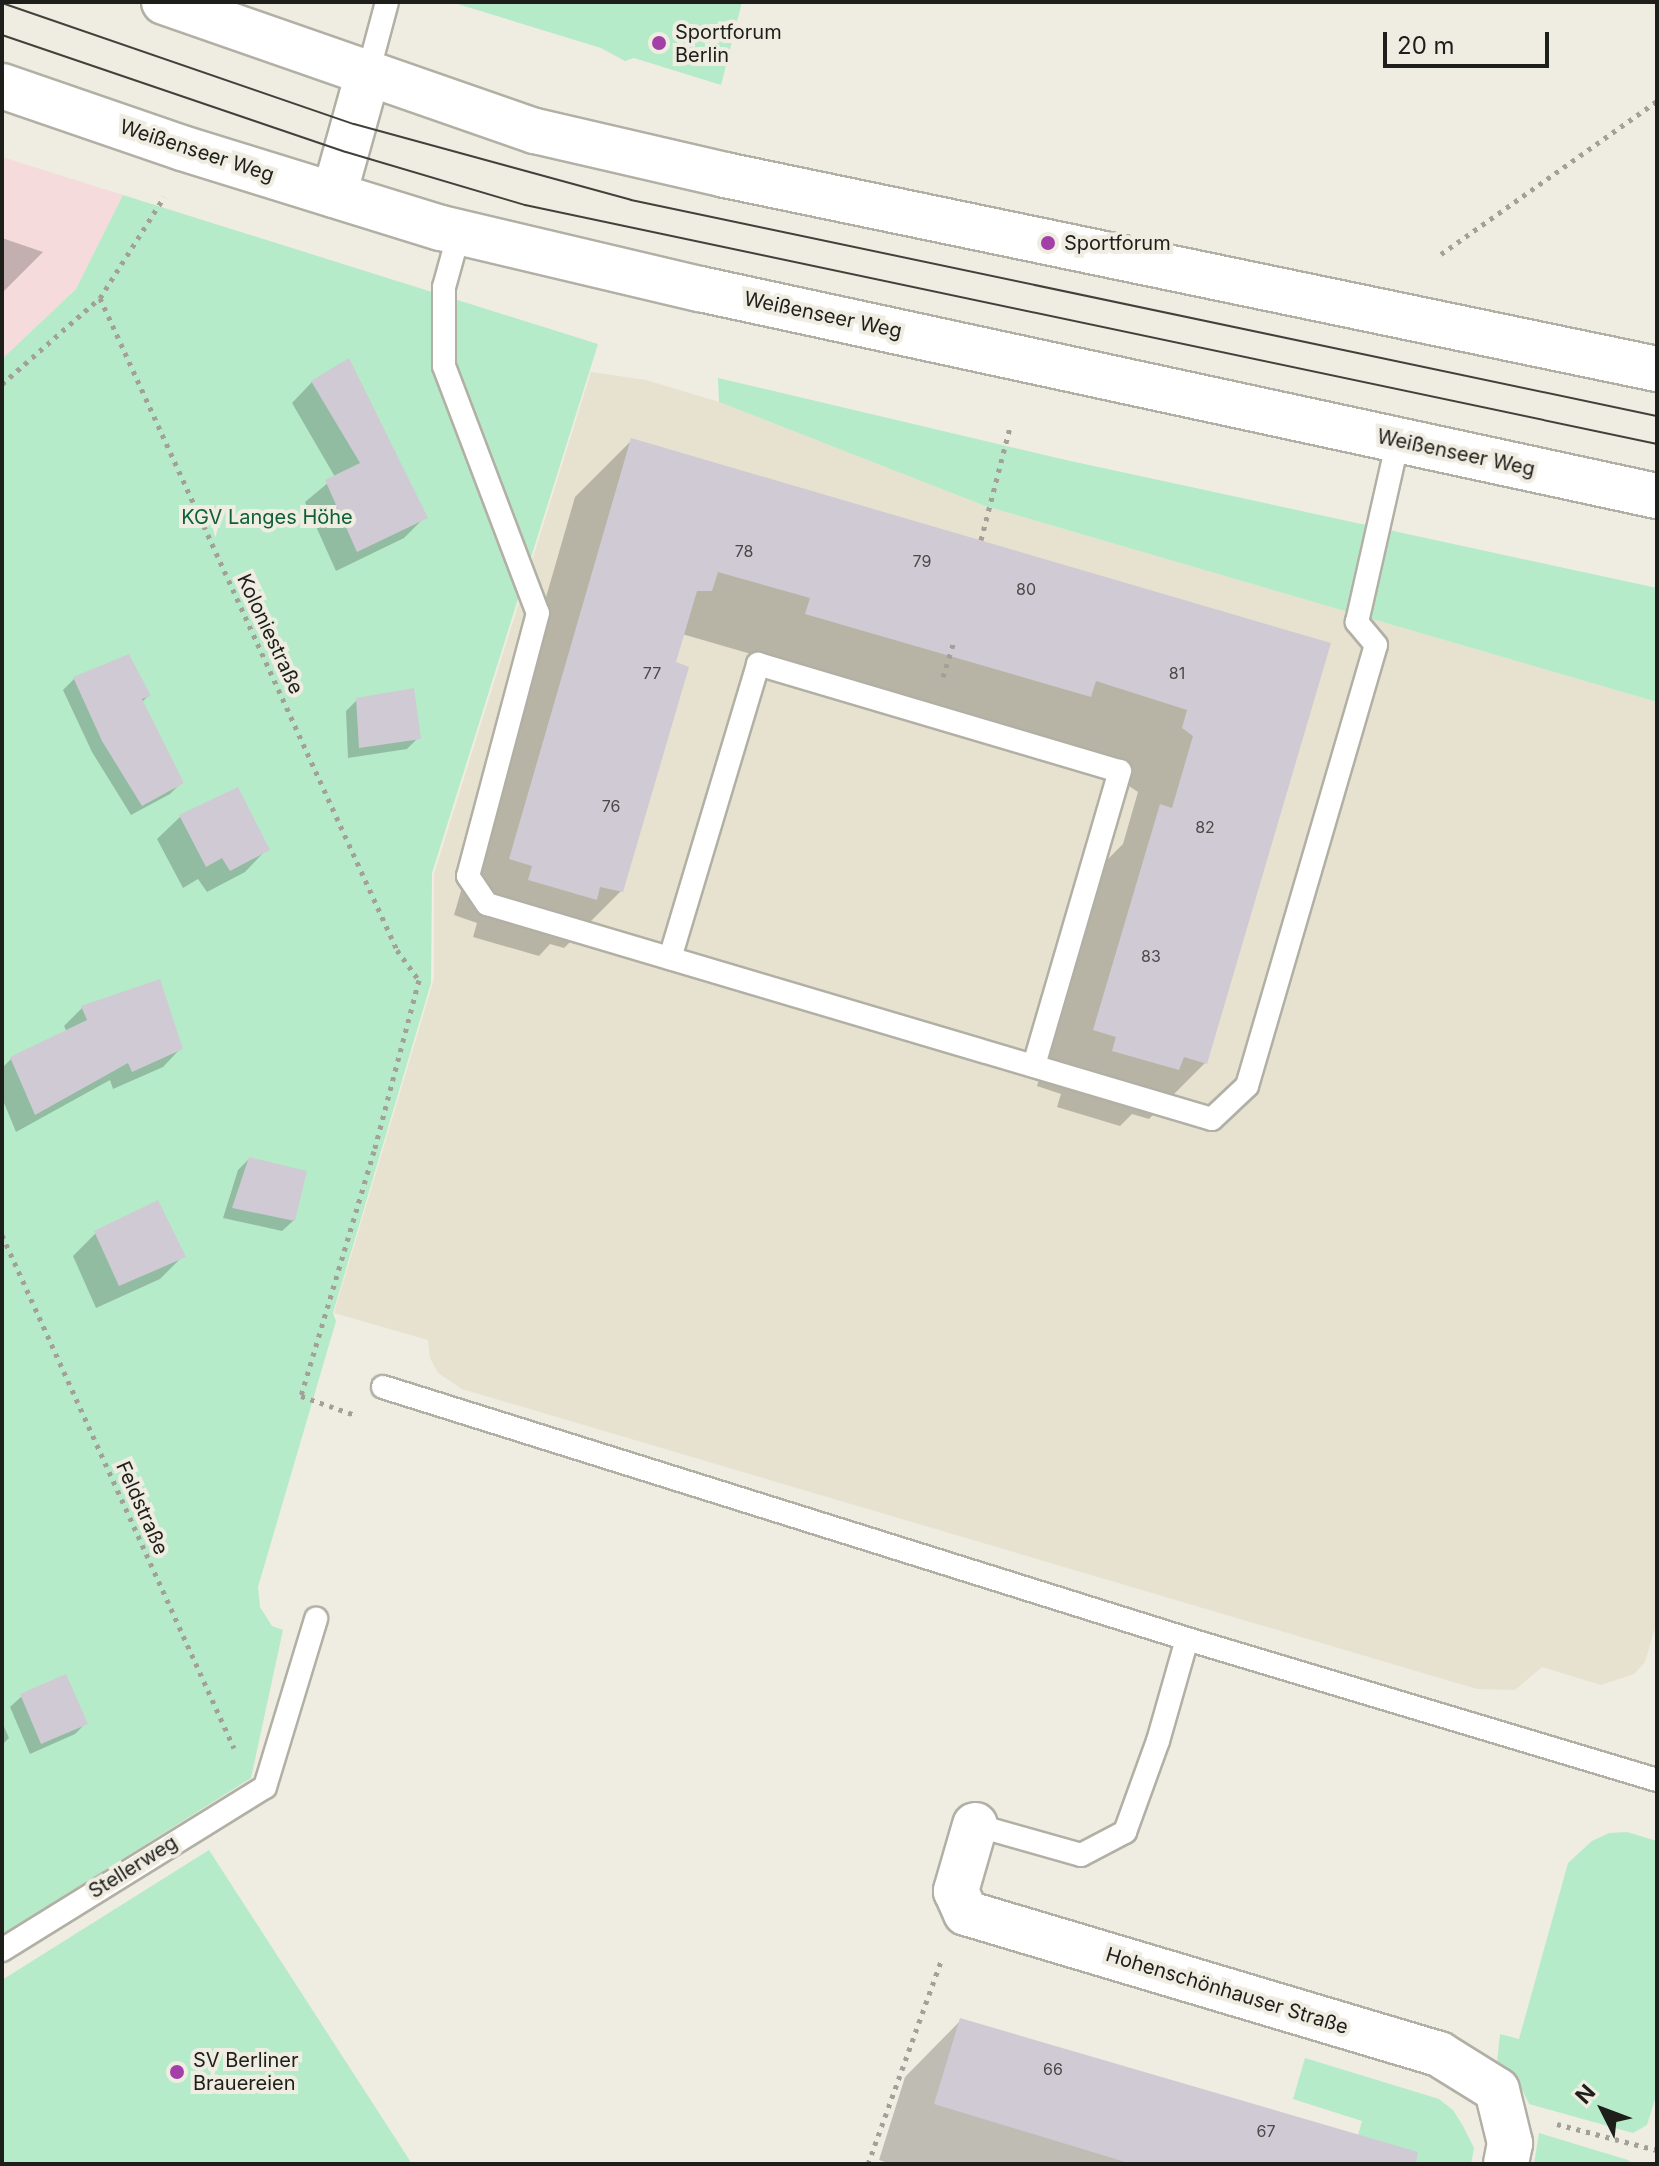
<!DOCTYPE html>
<html>
<head>
<meta charset="utf-8">
<style>
  body { margin:0 }
  #map { position:relative; width:1659px; height:2166px; overflow:hidden; background:#efece1; font-family:Inter,sans-serif }
  div>[style] { position:absolute }
  [style*='--x'] { left:calc(var(--x)*1px); top:calc(var(--y)*1px); width:calc(var(--w)*1px); rotate:calc(var(--a)*1deg) }
  .commercial>* { inset:0; background:#f6dbdc }
  .built>* { inset:0; background:#e6e2cf }
  .green>* { inset:0; background:#b6ebca }
  .shadow>* { inset:0; background:#0003 }
  .building>* { inset:0; background:#d0cad4 }
  .path>* { height:5px; margin-top:-2.5px; transform-origin:0; background:repeating-linear-gradient(90deg,#a2a098 0 4px,transparent 0 10px) }
  .roads { filter:drop-shadow(2px 0 #b2b0a5) drop-shadow(-2px 0 #b2b0a5) drop-shadow(0 2px #b2b0a5) drop-shadow(0 -2px #b2b0a5) }
  .lane>* { height:22px; margin:-11px; padding:0 11px; transform-origin:11px; border-radius:11px; background:#fff }
  .street>* { height:44px; margin:-22px; padding:0 22px; transform-origin:22px; border-radius:22px; background:#fff }
  .secondary>* { height:44px; margin:-22px; padding:0 22px; transform-origin:22px; border-radius:22px; background:#fff }
  .tram>* { height:2px; margin:-1px; padding:0 1px; transform-origin:1px; border-radius:1px; background:#41413c }
  .dots>* { width:22px; height:22px; translate:-50% -50%; box-sizing:border-box; border:4px solid #efece1; border-radius:50% }
  span { translate:-50% -50%; white-space:nowrap; text-align:center; line-height:1.15; -webkit-text-stroke:8px #efece1; paint-order:stroke }
  .number-label { font-size:16px; color:#4a4948 }
  .number-label span { -webkit-text-stroke-width:0 }
  .poi-label { font-size:20px; color:#1e1e1a }
  .left { translate:0 -50%; text-align:left }
  .street-label { font-size:20px; color:#1e1e1a }
  .park-label { font-size:20px; color:#0d603a }
  .frame { position:absolute; inset:0; border:4px solid #1e1e1a; pointer-events:none }
  .north { position:absolute; left:1563px; top:2070px; width:80px; height:80px; -webkit-text-stroke:6px #efece1; paint-order:stroke; rotate:312deg; font-size:22px; font-weight:700; line-height:32px; text-align:center; color:#1e1e1a }
  .north::after { content:''; display:block; margin:auto; width:28px; height:36px; background:#1e1e1a; clip-path:polygon(50% 0,100% 100%,50% 72%,0 100%) }
  .scale { position:absolute; left:1383px; top:32px; width:166px; height:36px; box-sizing:border-box; border:4px solid #1e1e1a; border-top:0; padding-left:10px; font-size:24px; line-height:28px; white-space:nowrap; color:#1e1e1a; -webkit-text-stroke:6px #efece1; paint-order:stroke }
</style>
</head>
<body>
<div id="map">
  <div class="commercial">
    <i style="clip-path:polygon(2px 157px,123px 195px,76px 289px,2px 359px)"></i>
  </div>
  <div class="built">
    <i style="clip-path:polygon(591px 372px,646px 380px,719px 402px,985px 506px,1657px 702px,1657px 1621px,1645px 1662px,1634px 1674px,1601px 1685px,1542px 1667px,1515px 1690px,1477px 1689px,462px 1389px,438px 1373px,430px 1358px,428px 1340px,334px 1313px,434px 979px,434px 874px)"></i>
  </div>
  <div class="green">
    <i style="clip-path:polygon(451px 2px,742px 2px,721px 85px,634px 58px,625px 61px,601px 48px)"></i>
    <i style="clip-path:polygon(123px 195px,598px 344px,432px 873px,431px 983px,333px 1313px,336px 1321px,258px 1587px,260px 1607px,272px 1626px,283px 1630px,251px 1778px,2px 1935px,2px 359px,76px 289px)"></i>
    <i style="clip-path:polygon(718px 378px,1066px 460px,1657px 588px,1657px 702px,985px 506px,719px 402px)"></i>
    <i style="clip-path:polygon(1627px 1832px,1657px 1841px,1657px 2093px,1647px 2125px,1633px 2133px,1529px 2104px,1523px 2091px,1497px 2063px,1500px 2034px,1519px 2039px,1568px 1863px,1592px 1841px,1609px 1833px)"></i>
    <i style="clip-path:polygon(209px 1850px,412px 2164px,2px 2164px,2px 1980px)"></i>
    <i style="clip-path:polygon(1305px 2058px,1439px 2099px,1453px 2110px,1463px 2126px,1474px 2148px,1471px 2164px,1350px 2164px,1362px 2121px,1293px 2099px)"></i>
    <i style="clip-path:polygon(1539px 2133px,1628px 2160px,1632px 2164px,1534px 2164px)"></i>
  </div>
  <div class="shadow">
    <i style="clip-path:polygon(2px 238px,43px 252px,2px 293px)"></i>
    <i style="clip-path:polygon(312px 382px,425px 517px,404px 538px,336px 571px,305px 502px,335px 477px,292px 403px)"></i>
    <i style="clip-path:polygon(632px 440px,1328px 644px,1205px 1063px,1149px 1119px,1132px 1114px,1120px 1126px,1057px 1107px,1061px 1094px,1037px 1086px,1104px 863px,1123px 844px,1138px 792px,1126px 784px,1132px 766px,1046px 739px,682px 634px,621px 891px,564px 948px,550px 944px,539px 956px,473px 937px,477px 923px,454px 915px,575px 497px)"></i>
    <i style="clip-path:polygon(74px 679px,149px 695px,141px 703px,181px 783px,170px 794px,131px 815px,92px 752px,63px 690px)"></i>
    <i style="clip-path:polygon(357px 700px,418px 738px,407px 749px,348px 758px,346px 711px)"></i>
    <i style="clip-path:polygon(237px 790px,267px 849px,245px 872px,207px 892px,198px 879px,183px 888px,157px 839px,180px 817px)"></i>
    <i style="clip-path:polygon(82px 1008px,181px 1048px,163px 1067px,113px 1089px,110px 1080px,16px 1132px,2px 1098px,2px 1068px,11px 1059px,67px 1032px,64px 1026px)"></i>
    <i style="clip-path:polygon(249px 1159px,294px 1220px,282px 1231px,223px 1218px,238px 1170px)"></i>
    <i style="clip-path:polygon(96px 1233px,183px 1256px,160px 1279px,96px 1308px,73px 1256px)"></i>
    <i style="clip-path:polygon(22px 1696px,86px 1723px,75px 1734px,30px 1754px,10px 1707px)"></i>
    <i style="clip-path:polygon(2px 1722px,9px 1738px,2px 1745px)"></i>
    <i style="clip-path:polygon(961px 2020px,1340px 2164px,891px 2164px,879px 2160px,905px 2077px)"></i>
  </div>
  <div class="building">
    <i style="clip-path:polygon(349px 358px,428px 518px,357px 552px,325px 480px,360px 463px,311px 381px)"></i>
    <i style="clip-path:polygon(631px 438px,1331px 643px,1207px 1064px,1184px 1057px,1179px 1070px,1112px 1051px,1116px 1037px,1093px 1030px,1160px 804px,1172px 808px,1193px 736px,1182px 728px,1187px 710px,1096px 681px,1091px 697px,805px 614px,810px 598px,718px 572px,712px 591px,697px 591px,676px 662px,689px 667px,623px 892px,600px 887px,597px 900px,528px 880px,532px 866px,509px 859px)"></i>
    <i style="clip-path:polygon(129px 654px,151px 696px,142px 699px,184px 783px,142px 806px,102px 741px,73px 677px)"></i>
    <i style="clip-path:polygon(414px 688px,421px 739px,359px 748px,356px 698px)"></i>
    <i style="clip-path:polygon(238px 787px,270px 850px,230px 871px,222px 858px,206px 867px,179px 815px)"></i>
    <i style="clip-path:polygon(160px 979px,183px 1049px,132px 1072px,128px 1063px,35px 1115px,10px 1057px,87px 1020px,81px 1006px)"></i>
    <i style="clip-path:polygon(249px 1157px,307px 1171px,295px 1221px,232px 1208px)"></i>
    <i style="clip-path:polygon(158px 1200px,186px 1257px,119px 1286px,94px 1231px)"></i>
    <i style="clip-path:polygon(66px 1674px,88px 1724px,41px 1744px,20px 1694px)"></i>
    <i style="clip-path:polygon(960px 2018px,1418px 2152px,1416px 2164px,1132px 2164px,934px 2104px)"></i>
  </div>
  <div class="path">
    <i style="--x:1441;--y:254;--w:265;--a:-35.3"></i>
    <i style="--x:100;--y:298;--w:716;--a:65.51"></i>
    <i style="--x:397;--y:950;--w:37;--a:54"></i>
    <i style="--x:419;--y:980;--w:177;--a:104.7"></i>
    <i style="--x:374;--y:1151;--w:256;--a:106.6"></i>
    <i style="--x:301;--y:1396;--w:57;--a:19.4"></i>
    <i style="--x:2;--y:384;--w:130;--a:-41.3"></i>
    <i style="--x:100;--y:298;--w:120;--a:-57.6"></i>
    <i style="--x:981;--y:540;--w:117;--a:-75.6"></i>
    <i style="--x:943;--y:677;--w:39;--a:-73"></i>
    <i style="--x:2;--y:1235;--w:563;--a:65.67"></i>
    <i style="--x:1557;--y:2124;--w:103;--a:14.6"></i>
    <i style="--x:868;--y:2164;--w:219;--a:-70.2"></i>
  </div>
  <div class="roads">
    <div class="lane">
      <i style="--x:368;--y:73;--w:73;--a:-75"></i>
      <i style="--x:459;--y:233;--w:56;--a:105.5"></i>
      <i style="--x:444;--y:287;--w:79;--a:90"></i>
      <i style="--x:444;--y:366;--w:264;--a:69.2"></i>
      <i style="--x:538;--y:613;--w:272;--a:104.9"></i>
      <i style="--x:468;--y:876;--w:34;--a:56"></i>
      <i style="--x:487;--y:904;--w:756;--a:16.52"></i>
      <i style="--x:1212;--y:1119;--w:48;--a:-43.3"></i>
      <i style="--x:1247;--y:1086;--w:459;--a:-73.7"></i>
      <i style="--x:1376;--y:645;--w:30;--a:-130"></i>
      <i style="--x:1357;--y:622;--w:187;--a:-77.3"></i>
      <i style="--x:670;--y:958;--w:307;--a:-73.3"></i>
      <i style="--x:758;--y:664;--w:377;--a:16.5"></i>
      <i style="--x:1120;--y:771;--w:307;--a:106.3"></i>
      <i style="--x:383;--y:1387;--w:843;--a:17.4"></i>
      <i style="--x:1187;--y:1639;--w:491;--a:16.7"></i>
      <i style="--x:975;--y:1825;--w:110;--a:15.8"></i>
      <i style="--x:1081;--y:1855;--w:50;--a:-27.6"></i>
      <i style="--x:1125;--y:1832;--w:97;--a:-70.1"></i>
      <i style="--x:1158;--y:1741;--w:106;--a:-74.1"></i>
      <i style="--x:2;--y:1950;--w:309;--a:-31.8"></i>
      <i style="--x:265;--y:1787;--w:176;--a:-73.1"></i>
    </div>
    <div class="street">
      <i style="--x:975;--y:1825;--w:69;--a:106.1"></i>
      <i style="--x:956;--y:1891;--w:24;--a:66"></i>
      <i style="--x:966;--y:1913;--w:494;--a:16.6"></i>
      <i style="--x:1439;--y:2054;--w:68;--a:31.8"></i>
      <i style="--x:1497;--y:2090;--w:55;--a:76.2"></i>
      <i style="--x:1510;--y:2143;--w:21;--a:101"></i>
    </div>
    <div class="secondary">
      <i style="--x:164;--y:2;--w:393;--a:19.2"></i>
      <i style="--x:535;--y:131;--w:195;--a:13"></i>
      <i style="--x:725;--y:175;--w:952;--a:11.76"></i>
      <i style="--x:2;--y:86;--w:190;--a:19"></i>
      <i style="--x:182;--y:148;--w:271;--a:17.2"></i>
      <i style="--x:441;--y:228;--w:266;--a:13.3"></i>
      <i style="--x:700;--y:289;--w:979;--a:12.21"></i>
      <i style="--x:334;--y:195;--w:127;--a:-74.4"></i>
    </div>
  </div>
  <div class="tram">
    <i style="--x:2;--y:3;--w:372;--a:19"></i>
    <i style="--x:354;--y:124;--w:287;--a:15.3"></i>
    <i style="--x:631;--y:200;--w:1048;--a:11.89"></i>
    <i style="--x:2;--y:35;--w:363;--a:18.8"></i>
    <i style="--x:346;--y:152;--w:187;--a:16.5"></i>
    <i style="--x:525;--y:205;--w:1157;--a:11.92"></i>
  </div>
  <div class="dots">
    <i style="left:659px;top:43px;background:#a340a7"></i>
    <i style="left:1048px;top:243px;background:#a340a7"></i>
    <i style="left:177px;top:2072px;background:#a340a7"></i>
  </div>
  <div class="number-label">
    <span style="left:744px;top:551px">78</span>
    <span style="left:922px;top:561px">79</span>
    <span style="left:1026px;top:589px">80</span>
    <span style="left:652px;top:673px">77</span>
    <span style="left:1177px;top:673px">81</span>
    <span style="left:611px;top:806px">76</span>
    <span style="left:1205px;top:827px">82</span>
    <span style="left:1151px;top:956px">83</span>
    <span style="left:1053px;top:2069px">66</span>
    <span style="left:1266px;top:2131px">67</span>
  </div>
  <div class="poi-label">
    <span class="left" style="left:675px;top:44px">Sportforum<br>Berlin</span>
    <span class="left" style="left:1064px;top:243px">Sportforum</span>
    <span class="left" style="left:193px;top:2072px">SV Berliner<br>Brauereien</span>
  </div>
  <div class="street-label">
    <span style="left:197px;top:151px;rotate:18deg">Weißenseer Weg</span>
    <span style="left:823px;top:315px;rotate:12deg">Weißenseer Weg</span>
    <span style="left:1456px;top:453px;rotate:12deg">Weißenseer Weg</span>
    <span style="left:270px;top:634px;rotate:65deg">Koloniestraße</span>
    <span style="left:142px;top:1508px;rotate:66deg">Feldstraße</span>
    <span style="left:133px;top:1867px;rotate:-32deg">Stellerweg</span>
    <span style="left:1227px;top:1991px;rotate:17deg">Hohenschönhauser Straße</span>
  </div>
  <div class="park-label">
    <span style="left:267px;top:517px">KGV Langes Höhe</span>
  </div>
  <div class="frame"></div>
  <div class="north">N</div>
  <div class="scale">20 m</div>
</div>
</body>
</html>
